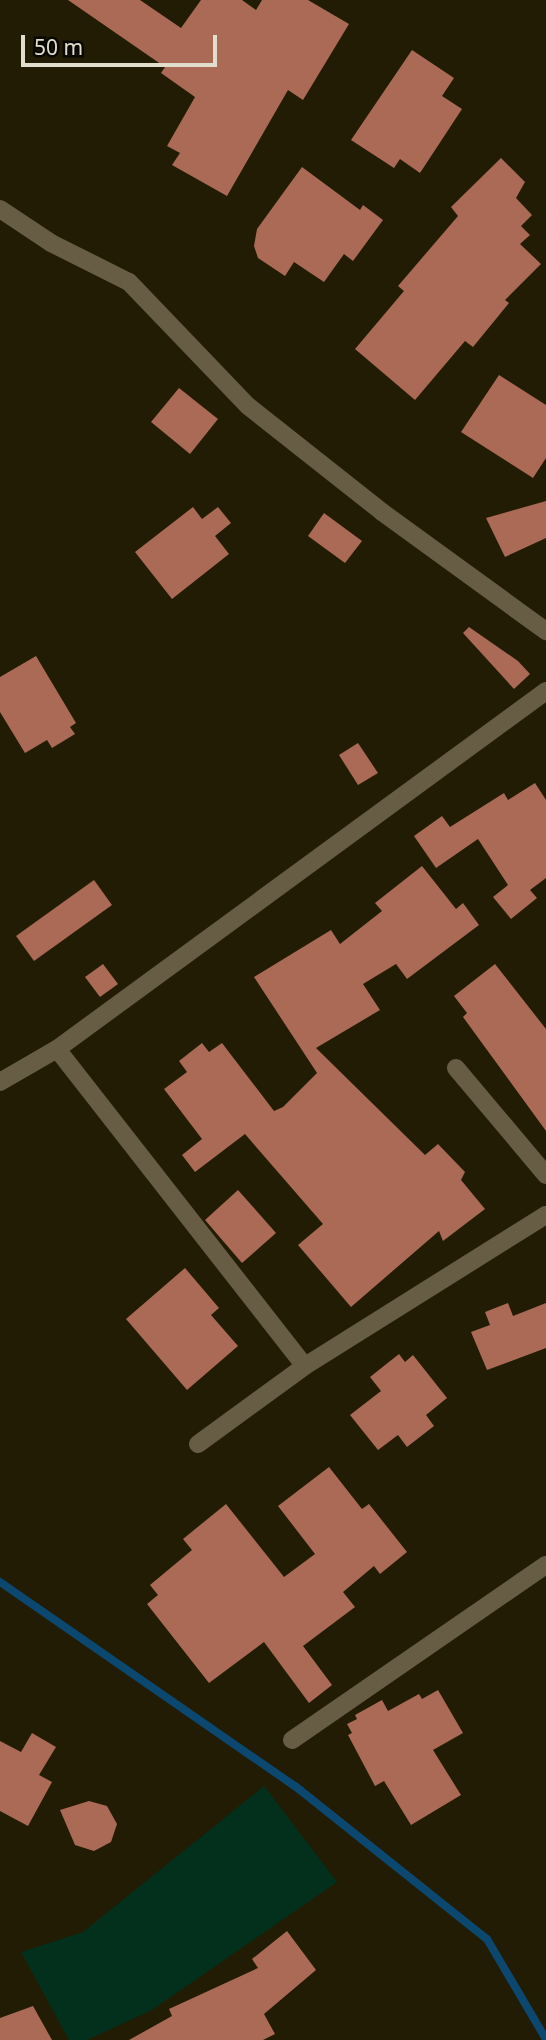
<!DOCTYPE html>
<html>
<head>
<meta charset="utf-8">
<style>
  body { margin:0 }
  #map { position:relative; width:546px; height:2040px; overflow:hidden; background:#211c03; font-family:"Noto Sans",sans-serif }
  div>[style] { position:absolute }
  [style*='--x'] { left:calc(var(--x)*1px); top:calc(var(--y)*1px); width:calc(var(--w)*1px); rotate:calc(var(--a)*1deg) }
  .green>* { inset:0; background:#03301d }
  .stream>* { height:8px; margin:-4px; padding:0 4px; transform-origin:4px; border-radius:4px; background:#0b476f }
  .building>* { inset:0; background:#ab6a56 }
  .minor>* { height:18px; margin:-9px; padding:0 9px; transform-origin:9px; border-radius:9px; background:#675d44 }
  span { translate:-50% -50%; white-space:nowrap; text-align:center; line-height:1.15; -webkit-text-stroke:6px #090701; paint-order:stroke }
  .scale { position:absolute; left:21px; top:35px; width:196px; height:32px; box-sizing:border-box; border:4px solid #e1dece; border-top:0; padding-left:9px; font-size:21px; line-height:24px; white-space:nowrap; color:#e1dece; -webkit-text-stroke:5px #090701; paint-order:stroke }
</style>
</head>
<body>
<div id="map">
  <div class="green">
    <i style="clip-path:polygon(264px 1786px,337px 1882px,152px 2010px,87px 2040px,69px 2040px,21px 1952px,83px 1932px)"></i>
  </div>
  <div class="stream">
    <i style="--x:0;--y:1582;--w:359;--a:34.7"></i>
    <i style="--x:295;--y:1786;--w:246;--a:38.6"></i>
    <i style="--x:487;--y:1939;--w:116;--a:59.5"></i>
  </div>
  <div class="building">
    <i style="clip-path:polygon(68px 0,140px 0,181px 28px,201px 0,242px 0,256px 10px,262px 0,308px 0,349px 24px,303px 100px,288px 90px,227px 196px,172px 165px,180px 153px,167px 146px,195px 97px,161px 73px,165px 67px)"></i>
    <i style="clip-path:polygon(412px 50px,454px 78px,442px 96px,462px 109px,420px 173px,400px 159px,394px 168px,351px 140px)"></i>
    <i style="clip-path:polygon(501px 158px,525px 182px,516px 198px,532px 215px,521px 226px,530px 235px,520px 244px,541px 264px,505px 300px,509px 303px,473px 347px,465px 341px,415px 400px,355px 349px,404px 291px,398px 286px,458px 216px,451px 207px)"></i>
    <i style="clip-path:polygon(302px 167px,360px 210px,363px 205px,383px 220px,353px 261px,344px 254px,324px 282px,294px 262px,285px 276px,258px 258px,254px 246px,257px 229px)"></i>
    <i style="clip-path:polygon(499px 375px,546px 405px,546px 458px,533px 478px,461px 432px)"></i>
    <i style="clip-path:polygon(179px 388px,218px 419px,190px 454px,151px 422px)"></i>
    <i style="clip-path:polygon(546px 501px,546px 538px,505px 557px,486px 518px)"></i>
    <i style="clip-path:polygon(193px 507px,202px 519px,218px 507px,231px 523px,215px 536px,229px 554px,172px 599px,135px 552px)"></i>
    <i style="clip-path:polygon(324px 513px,362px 541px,345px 563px,308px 536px)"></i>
    <i style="clip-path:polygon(469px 627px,518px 661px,530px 674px,514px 689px,463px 633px)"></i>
    <i style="clip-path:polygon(36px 656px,76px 723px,70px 727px,75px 734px,52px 748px,47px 740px,25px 753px,0 712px,0 677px)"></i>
    <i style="clip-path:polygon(358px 743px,378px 773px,358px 785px,339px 755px)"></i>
    <i style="clip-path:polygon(535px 783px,546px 800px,546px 878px,530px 890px,537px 898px,511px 919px,493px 897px,508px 885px,478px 839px,436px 868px,414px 836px,442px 816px,450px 827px,504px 793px,508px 800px)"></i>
    <i style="clip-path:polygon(422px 866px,456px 909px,463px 903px,479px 925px,407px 979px,396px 964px,363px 984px,380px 1010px,316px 1048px,425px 1155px,438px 1144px,465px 1172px,461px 1180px,485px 1209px,443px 1241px,439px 1231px,351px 1307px,298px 1245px,323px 1224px,245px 1134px,195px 1172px,182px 1155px,202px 1139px,164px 1089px,187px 1072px,179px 1061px,202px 1043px,209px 1052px,222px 1043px,274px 1111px,283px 1107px,317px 1073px,254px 977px,331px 930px,340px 944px,382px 911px,375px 903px)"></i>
    <i style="clip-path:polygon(94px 880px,112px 905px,34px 961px,16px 936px)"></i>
    <i style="clip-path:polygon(103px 964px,118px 984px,100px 997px,85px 977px)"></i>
    <i style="clip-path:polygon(495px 964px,546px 1029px,546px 1131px,463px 1017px,467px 1013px,454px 996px)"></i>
    <i style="clip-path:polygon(238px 1190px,276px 1233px,242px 1263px,205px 1220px)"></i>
    <i style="clip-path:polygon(185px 1268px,219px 1308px,211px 1315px,238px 1346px,187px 1390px,126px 1319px)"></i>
    <i style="clip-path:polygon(508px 1303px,513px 1316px,546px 1303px,546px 1348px,487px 1370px,471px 1332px,490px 1325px,485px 1312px)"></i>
    <i style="clip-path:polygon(399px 1354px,405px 1362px,413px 1355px,447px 1398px,426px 1415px,434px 1426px,407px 1447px,398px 1435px,378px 1450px,350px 1415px,381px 1391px,370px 1377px)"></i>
    <i style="clip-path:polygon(329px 1467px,362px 1509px,369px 1504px,407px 1552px,380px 1574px,374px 1566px,343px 1592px,355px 1607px,303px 1646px,332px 1685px,309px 1703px,264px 1642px,209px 1683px,147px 1604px,158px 1595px,150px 1585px,192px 1550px,183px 1539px,226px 1504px,284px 1577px,315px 1554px,278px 1506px)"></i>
    <i style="clip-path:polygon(438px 1690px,463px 1733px,433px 1750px,461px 1795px,411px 1825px,384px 1781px,375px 1786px,348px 1735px,352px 1733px,347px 1724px,357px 1719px,355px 1715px,382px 1700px,388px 1711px,419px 1694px,422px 1699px)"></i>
    <i style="clip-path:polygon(32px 1733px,56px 1747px,39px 1775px,52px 1782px,28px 1826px,0 1811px,0 1741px,21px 1752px)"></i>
    <i style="clip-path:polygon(89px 1801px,107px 1806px,117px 1824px,111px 1842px,94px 1851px,75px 1845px,60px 1810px)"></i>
    <i style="clip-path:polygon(287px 1931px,316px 1970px,264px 2014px,275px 2034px,263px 2040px,129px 2040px,172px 2016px,169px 2009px,258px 1968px,252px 1959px)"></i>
    <i style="clip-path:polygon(33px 2006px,52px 2040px,0 2040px,0 2018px)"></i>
  </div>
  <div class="minor">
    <i style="--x:0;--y:209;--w:61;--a:33.7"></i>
    <i style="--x:51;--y:243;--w:87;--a:26.6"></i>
    <i style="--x:129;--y:282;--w:172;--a:46.2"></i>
    <i style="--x:248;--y:406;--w:171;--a:38.3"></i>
    <i style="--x:382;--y:512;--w:203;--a:36"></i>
    <i style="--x:57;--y:1049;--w:402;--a:52"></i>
    <i style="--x:456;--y:1068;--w:140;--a:49.9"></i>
    <i style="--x:0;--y:1082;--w:66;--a:-30.1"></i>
    <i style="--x:57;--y:1049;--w:606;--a:-36.21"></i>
    <i style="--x:198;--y:1444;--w:132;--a:-36.1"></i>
    <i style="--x:305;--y:1366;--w:284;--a:-32.1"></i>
    <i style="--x:292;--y:1740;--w:308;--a:-34.6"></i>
  </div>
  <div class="scale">50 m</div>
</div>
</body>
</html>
